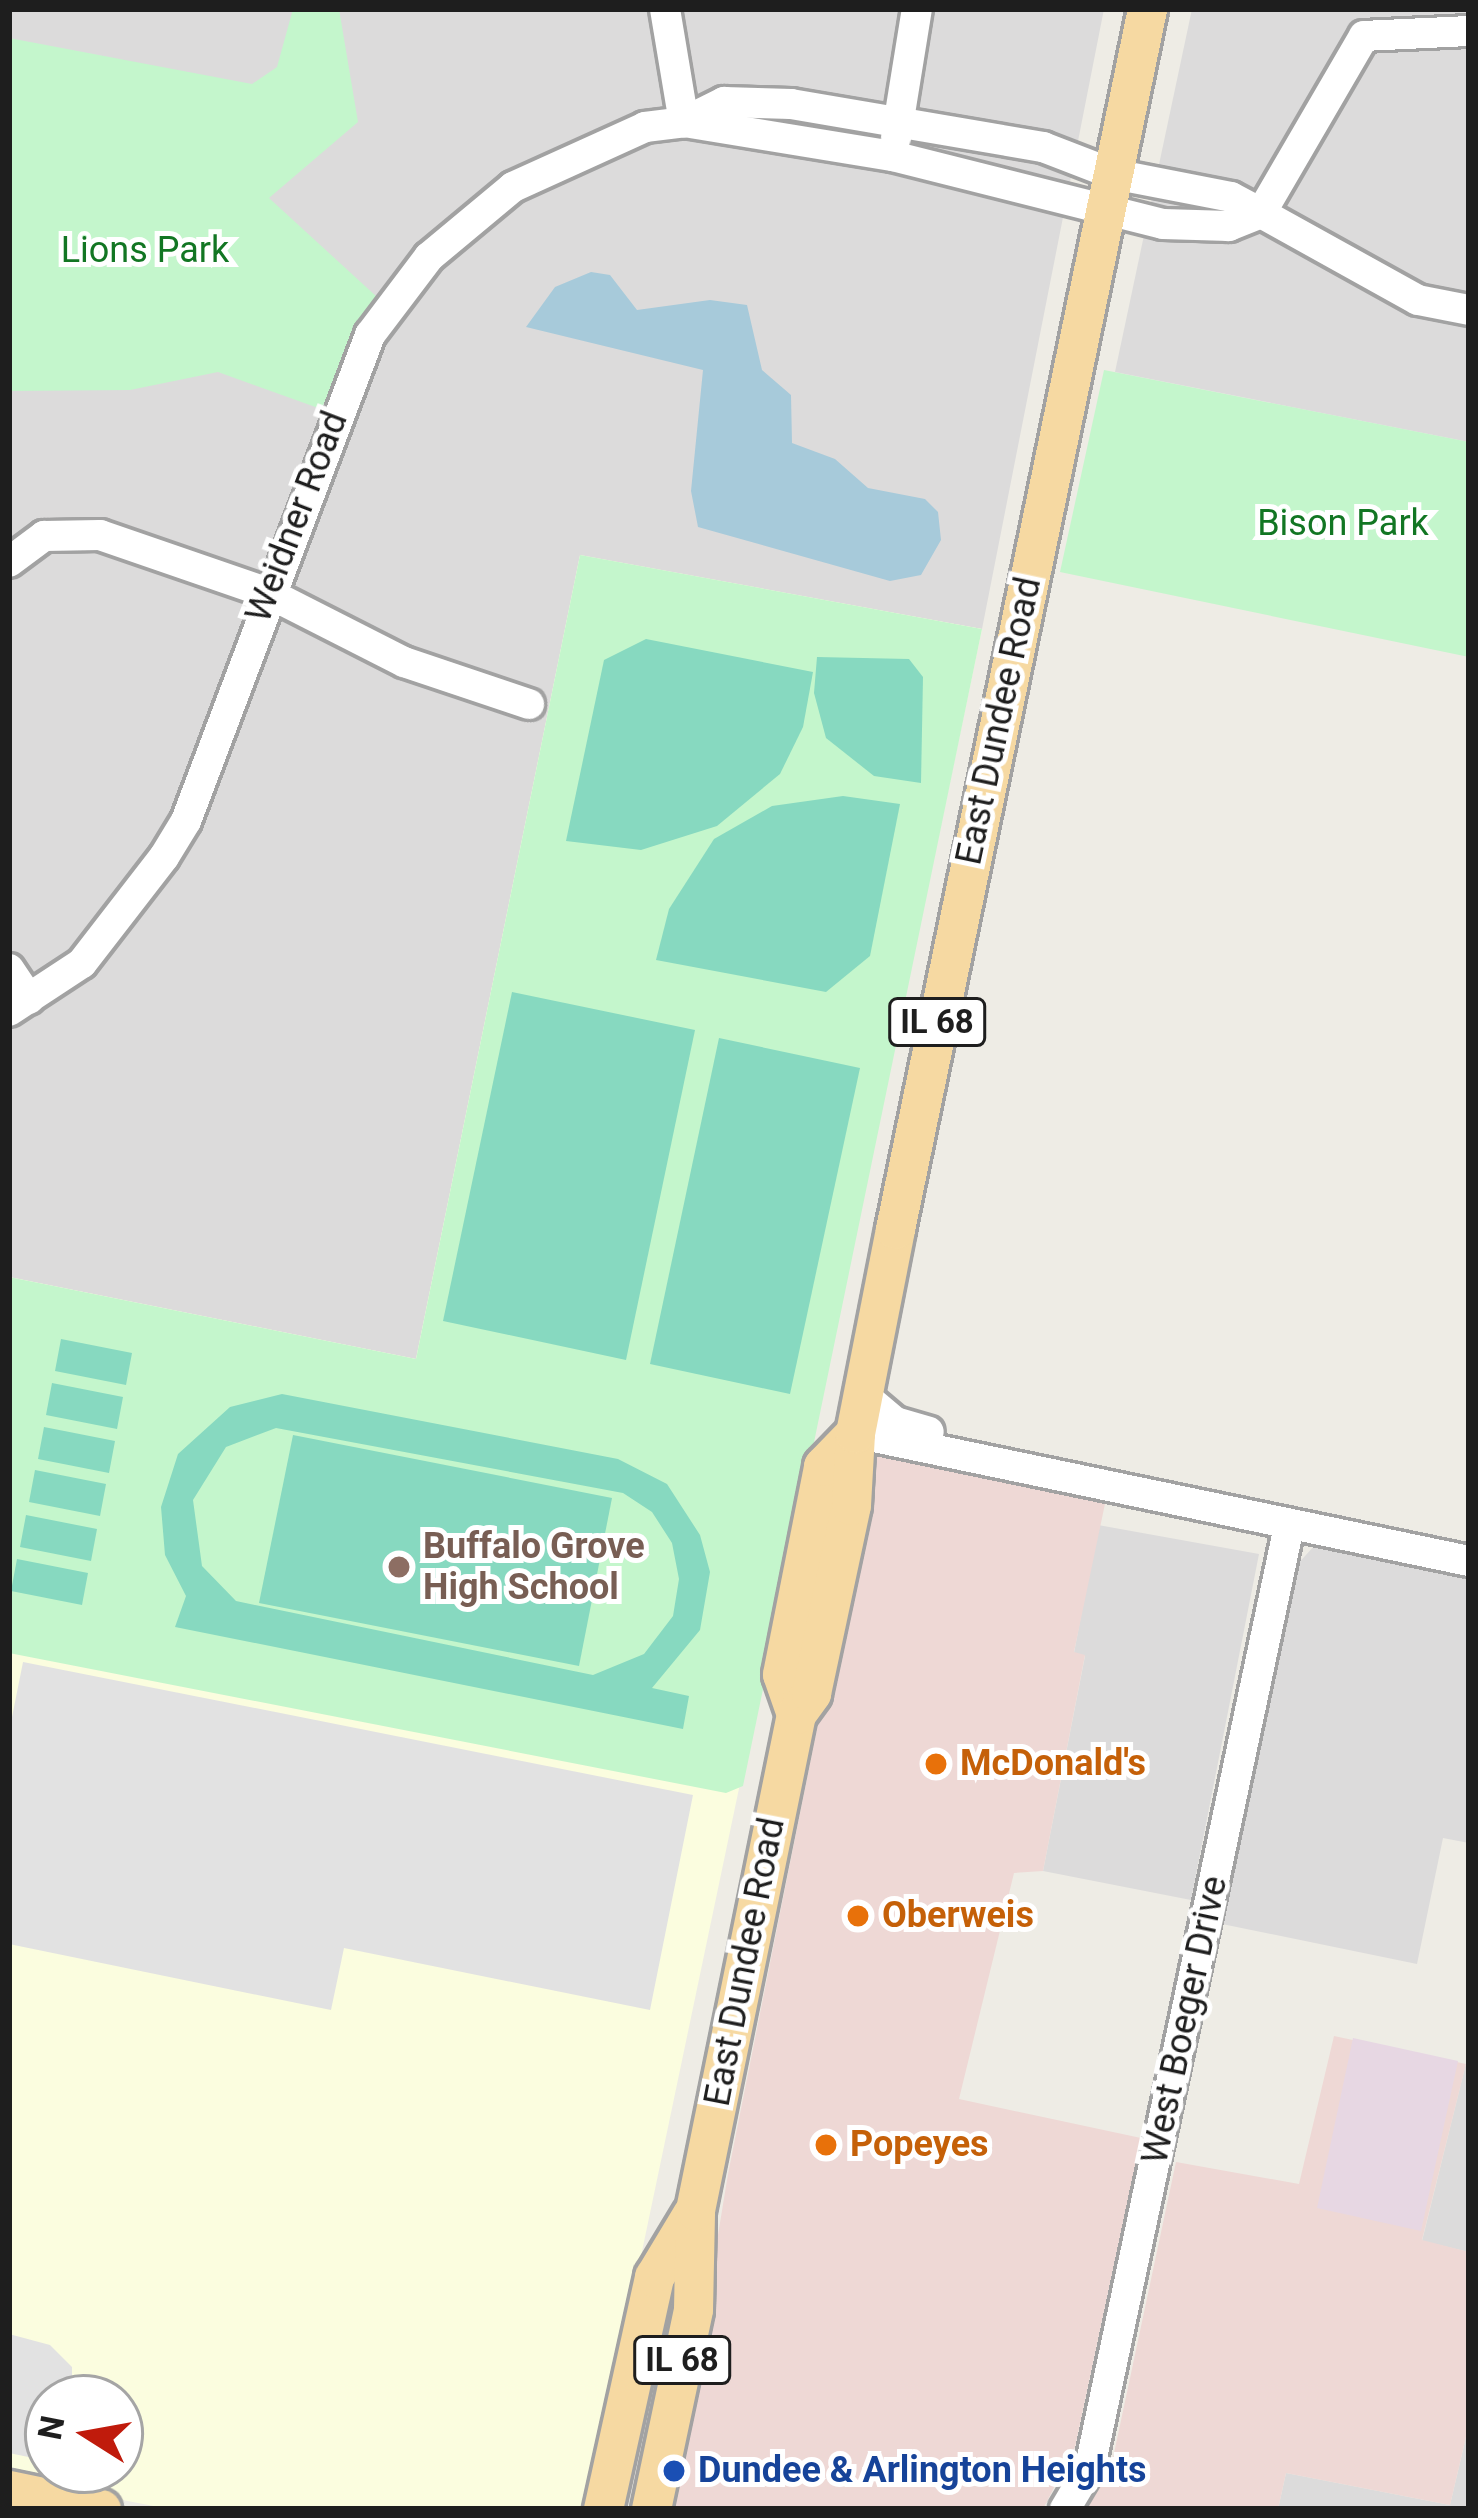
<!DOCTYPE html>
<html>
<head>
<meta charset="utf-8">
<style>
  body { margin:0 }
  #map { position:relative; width:1478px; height:2518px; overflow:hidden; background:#eeece5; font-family:Roboto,sans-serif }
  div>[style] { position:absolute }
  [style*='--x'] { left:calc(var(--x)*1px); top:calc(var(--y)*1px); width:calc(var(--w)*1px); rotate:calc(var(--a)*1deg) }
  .residential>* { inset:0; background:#dcdbdb }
  .commercial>* { inset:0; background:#eed8d5 }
  .industrial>* { inset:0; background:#e7d7e3 }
  .education>* { inset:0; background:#fbfddf }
  .park>* { inset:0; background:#c4f6cc }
  .pitch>* { inset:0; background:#87d9c0 }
  .parking>* { inset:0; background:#e2e2e2 }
  .water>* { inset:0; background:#a7cada }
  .roads { filter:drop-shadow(3px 0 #a2a2a2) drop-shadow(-3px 0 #a2a2a2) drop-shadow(0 3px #a2a2a2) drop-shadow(0 -3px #a2a2a2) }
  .minor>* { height:30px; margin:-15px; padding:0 15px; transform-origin:15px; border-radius:15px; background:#fff }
  .major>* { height:39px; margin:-19.5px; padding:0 19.5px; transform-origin:19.5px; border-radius:19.5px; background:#f6d9a2 }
  .dots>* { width:33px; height:33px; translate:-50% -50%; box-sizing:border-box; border:6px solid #fff; border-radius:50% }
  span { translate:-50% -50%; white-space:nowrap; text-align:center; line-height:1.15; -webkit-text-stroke:10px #fff; paint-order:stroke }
  .shield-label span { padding:3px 9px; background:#fff; border:3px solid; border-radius:9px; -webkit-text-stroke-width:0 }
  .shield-label { font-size:33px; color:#1e1e1e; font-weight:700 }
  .park-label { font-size:36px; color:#127623 }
  .street-label { font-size:36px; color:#1e1e1e }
  .education-label { font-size:36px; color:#785e54; font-weight:700 }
  .left { translate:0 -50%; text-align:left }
  .food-label { font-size:36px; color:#c56008; font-weight:700 }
  .transit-label { font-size:36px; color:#164399; font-weight:700 }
  .frame { position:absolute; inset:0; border:12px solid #1e1e1e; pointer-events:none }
  .north { position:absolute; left:24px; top:2374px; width:120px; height:120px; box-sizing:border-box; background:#fff; border:3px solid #a5a5a5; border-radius:50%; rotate:281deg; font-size:33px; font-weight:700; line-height:48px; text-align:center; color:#1e1e1e }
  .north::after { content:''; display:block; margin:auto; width:42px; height:54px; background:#c01b0c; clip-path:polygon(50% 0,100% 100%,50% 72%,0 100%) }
</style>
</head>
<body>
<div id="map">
  <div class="residential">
    <i style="clip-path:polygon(9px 9px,1104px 9px,982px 629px,580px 556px,416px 1359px,9px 1277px)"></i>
    <i style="clip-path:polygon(1192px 9px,1469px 9px,1469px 442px,1115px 372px)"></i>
    <i style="clip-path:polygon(1098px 1525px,1259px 1554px,1191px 1900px,1043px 1871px,1085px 1656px,1074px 1653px)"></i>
    <i style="clip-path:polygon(1315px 1545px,1469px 1577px,1469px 1843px,1443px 1838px,1417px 1964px,1222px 1924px,1296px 1566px)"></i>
    <i style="clip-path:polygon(1469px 2051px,1469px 2252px,1422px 2241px)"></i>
    <i style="clip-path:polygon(1469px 2424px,1469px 2509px,1278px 2509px,1286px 2473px,1450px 2505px)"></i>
  </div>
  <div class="commercial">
    <i style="clip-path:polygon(872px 1452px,1106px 1499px,1074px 1652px,1085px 1655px,1043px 1871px,1014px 1873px,959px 2099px,1141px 2138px,1075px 2447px,1043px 2509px,673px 2509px,728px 2174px)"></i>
    <i style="clip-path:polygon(1334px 2036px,1466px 2064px,1422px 2240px,1469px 2252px,1469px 2424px,1450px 2505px,1286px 2473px,1278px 2509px,1085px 2509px,1113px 2458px,1176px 2162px,1299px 2184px)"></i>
  </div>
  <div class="industrial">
    <i style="clip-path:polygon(1353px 2038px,1458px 2061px,1421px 2231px,1317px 2208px)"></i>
  </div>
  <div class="education">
    <i style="clip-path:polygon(evenodd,580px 555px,982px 629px,588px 2509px,169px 2509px,9px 2478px,9px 1277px,416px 1359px,580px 555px,48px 2398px,120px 2398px,120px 2470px,48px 2470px,48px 2398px)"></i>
  </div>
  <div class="park">
    <i style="clip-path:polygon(293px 9px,339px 9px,358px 122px,269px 198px,377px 297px,321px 409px,218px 372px,130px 390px,9px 391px,9px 38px,252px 84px,277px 67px)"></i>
    <i style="clip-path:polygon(1104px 370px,1469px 442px,1469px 657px,1060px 572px)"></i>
    <i style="clip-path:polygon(580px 555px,982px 629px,743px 1786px,726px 1793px,9px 1653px,9px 1277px,416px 1359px)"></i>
  </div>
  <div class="pitch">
    <i style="clip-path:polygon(646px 639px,813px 672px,803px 727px,780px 774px,717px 826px,641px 850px,566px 841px,604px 660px)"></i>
    <i style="clip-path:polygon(817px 657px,909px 659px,923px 677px,921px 783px,874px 776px,826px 738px,814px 693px)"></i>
    <i style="clip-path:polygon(843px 796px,900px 804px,870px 956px,826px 992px,656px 960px,669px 909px,714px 839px,772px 806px)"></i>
    <i style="clip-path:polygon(512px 992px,695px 1030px,626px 1360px,443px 1321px)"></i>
    <i style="clip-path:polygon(719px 1038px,860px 1068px,790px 1394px,650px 1364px)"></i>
    <i style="clip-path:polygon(61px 1339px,132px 1353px,126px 1385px,55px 1371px)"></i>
    <i style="clip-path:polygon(52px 1383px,123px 1397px,117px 1429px,46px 1415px)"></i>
    <i style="clip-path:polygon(evenodd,282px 1394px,618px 1459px,667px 1484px,700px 1535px,710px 1572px,700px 1630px,652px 1688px,689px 1696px,683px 1729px,175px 1627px,186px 1596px,165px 1555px,161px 1507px,178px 1454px,230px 1407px,282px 1394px,276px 1428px,623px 1493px,652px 1512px,672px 1543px,679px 1579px,673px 1616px,644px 1654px,593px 1675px,236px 1601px,202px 1566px,193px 1500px,226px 1447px,276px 1428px)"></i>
    <i style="clip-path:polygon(44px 1427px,115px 1441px,109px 1473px,38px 1459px)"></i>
    <i style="clip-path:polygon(293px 1435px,612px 1498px,579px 1666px,259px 1603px)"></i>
    <i style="clip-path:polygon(35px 1470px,106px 1484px,100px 1516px,29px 1502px)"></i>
    <i style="clip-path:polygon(26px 1515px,97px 1529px,91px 1561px,20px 1547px)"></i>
    <i style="clip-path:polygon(17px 1559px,88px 1573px,82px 1605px,11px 1591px)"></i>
  </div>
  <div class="parking">
    <i style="clip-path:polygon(23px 1662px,693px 1795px,650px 2010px,344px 1948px,331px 2010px,9px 1944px,9px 1732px)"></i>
    <i style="clip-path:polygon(9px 2334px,50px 2345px,72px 2367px,72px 2398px,48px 2398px,48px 2461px,9px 2453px)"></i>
  </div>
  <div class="water">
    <i style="clip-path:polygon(591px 272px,610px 275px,637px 310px,710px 300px,747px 305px,762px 370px,791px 395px,792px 443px,835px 459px,868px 488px,925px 499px,938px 512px,941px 540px,921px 575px,890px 581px,698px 527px,691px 491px,703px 370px,526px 327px,555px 287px)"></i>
  </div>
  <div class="roads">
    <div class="minor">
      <i style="--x:665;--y:9;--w:115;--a:80.5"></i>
      <i style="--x:1469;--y:31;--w:105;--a:177.3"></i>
      <i style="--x:1364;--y:36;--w:205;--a:120.2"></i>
      <i style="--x:1261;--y:213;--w:179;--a:29"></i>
      <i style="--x:1418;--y:300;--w:52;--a:11.1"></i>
      <i style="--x:896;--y:138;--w:131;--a:-80.8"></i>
      <i style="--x:9;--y:562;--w:44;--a:-36.6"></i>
      <i style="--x:44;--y:536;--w:56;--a:-1"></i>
      <i style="--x:100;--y:535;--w:178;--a:19"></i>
      <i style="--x:268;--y:593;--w:153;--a:26.9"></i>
      <i style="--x:404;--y:662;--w:132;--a:18.6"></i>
      <i style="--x:9;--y:969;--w:36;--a:56"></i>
      <i style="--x:9;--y:1011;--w:87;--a:-33.3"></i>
      <i style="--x:82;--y:963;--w:134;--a:-52.3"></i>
      <i style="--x:164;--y:857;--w:42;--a:-58.6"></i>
      <i style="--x:186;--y:821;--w:520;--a:-69.26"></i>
      <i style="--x:370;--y:335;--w:98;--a:-52.9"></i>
      <i style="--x:429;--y:257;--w:109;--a:-39.8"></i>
      <i style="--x:513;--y:187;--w:145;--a:-24.4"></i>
      <i style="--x:645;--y:127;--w:39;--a:-7"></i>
      <i style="--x:684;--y:122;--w:45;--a:-26.6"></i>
      <i style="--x:724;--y:102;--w:67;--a:1.7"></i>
      <i style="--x:791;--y:104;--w:256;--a:9.7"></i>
      <i style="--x:1043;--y:147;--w:75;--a:21.1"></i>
      <i style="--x:1113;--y:174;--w:120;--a:11"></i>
      <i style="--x:1231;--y:197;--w:34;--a:28"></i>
      <i style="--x:1261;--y:213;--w:35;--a:158"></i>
      <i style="--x:1229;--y:226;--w:66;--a:-178.3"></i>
      <i style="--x:1163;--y:224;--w:279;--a:-165.9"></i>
      <i style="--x:892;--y:156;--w:211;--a:-170.7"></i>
      <i style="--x:862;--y:1394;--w:43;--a:40.3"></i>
      <i style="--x:895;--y:1422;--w:35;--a:16"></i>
      <i style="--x:855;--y:1433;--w:627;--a:11.78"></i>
      <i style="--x:1065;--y:2509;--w:49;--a:-59.2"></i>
      <i style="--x:1090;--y:2467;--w:962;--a:-78.06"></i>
    </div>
    <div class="major">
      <i style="--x:796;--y:1714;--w:42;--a:-109.3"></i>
      <i style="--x:782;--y:1674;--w:212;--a:-78.8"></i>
      <i style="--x:823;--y:1466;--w:46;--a:-45.9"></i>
      <i style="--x:9;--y:2490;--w:94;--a:11.7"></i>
      <i style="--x:603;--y:2509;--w:238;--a:-77.6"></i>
      <i style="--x:654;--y:2277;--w:74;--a:-58.9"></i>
      <i style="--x:651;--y:2509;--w:204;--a:-78.1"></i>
      <i style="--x:693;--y:2309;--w:99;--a:-88.8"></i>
      <i style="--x:695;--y:2210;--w:506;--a:-78.49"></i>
      <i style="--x:796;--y:1714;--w:26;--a:-54"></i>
      <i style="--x:811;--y:1693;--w:192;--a:-78"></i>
      <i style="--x:851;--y:1505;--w:72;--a:-86.8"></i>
      <i style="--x:855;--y:1433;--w:208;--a:-78.9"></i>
      <i style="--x:895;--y:1229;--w:1246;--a:-78.33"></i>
    </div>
  </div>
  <div class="dots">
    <i style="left:399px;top:1567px;background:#8d6e63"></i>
    <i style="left:936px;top:1764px;background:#e8710a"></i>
    <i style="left:858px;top:1916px;background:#e8710a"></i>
    <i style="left:826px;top:2145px;background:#e8710a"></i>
    <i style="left:674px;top:2471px;background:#1a4fb4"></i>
  </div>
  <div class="shield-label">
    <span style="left:937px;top:1022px">IL 68</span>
    <span style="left:682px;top:2360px">IL 68</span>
  </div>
  <div class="park-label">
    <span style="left:145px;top:251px">Lions Park</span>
    <span style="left:1343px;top:524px">Bison Park</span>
  </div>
  <div class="street-label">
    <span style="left:297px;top:517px;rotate:-69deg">Weidner Road</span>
    <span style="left:999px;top:721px;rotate:-78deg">East Dundee Road</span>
    <span style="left:745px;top:1962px;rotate:-79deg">East Dundee Road</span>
    <span style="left:1185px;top:2020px;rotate:-78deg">West Boeger Drive</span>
  </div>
  <div class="education-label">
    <span class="left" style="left:423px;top:1567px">Buffalo Grove<br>High School</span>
  </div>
  <div class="food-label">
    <span class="left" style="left:960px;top:1764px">McDonald's</span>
    <span class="left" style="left:882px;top:1916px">Oberweis</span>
    <span class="left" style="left:850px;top:2145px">Popeyes</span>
  </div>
  <div class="transit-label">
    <span class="left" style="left:698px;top:2471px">Dundee &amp; Arlington Heights</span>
  </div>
  <div class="frame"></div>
  <div class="north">N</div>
</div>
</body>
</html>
